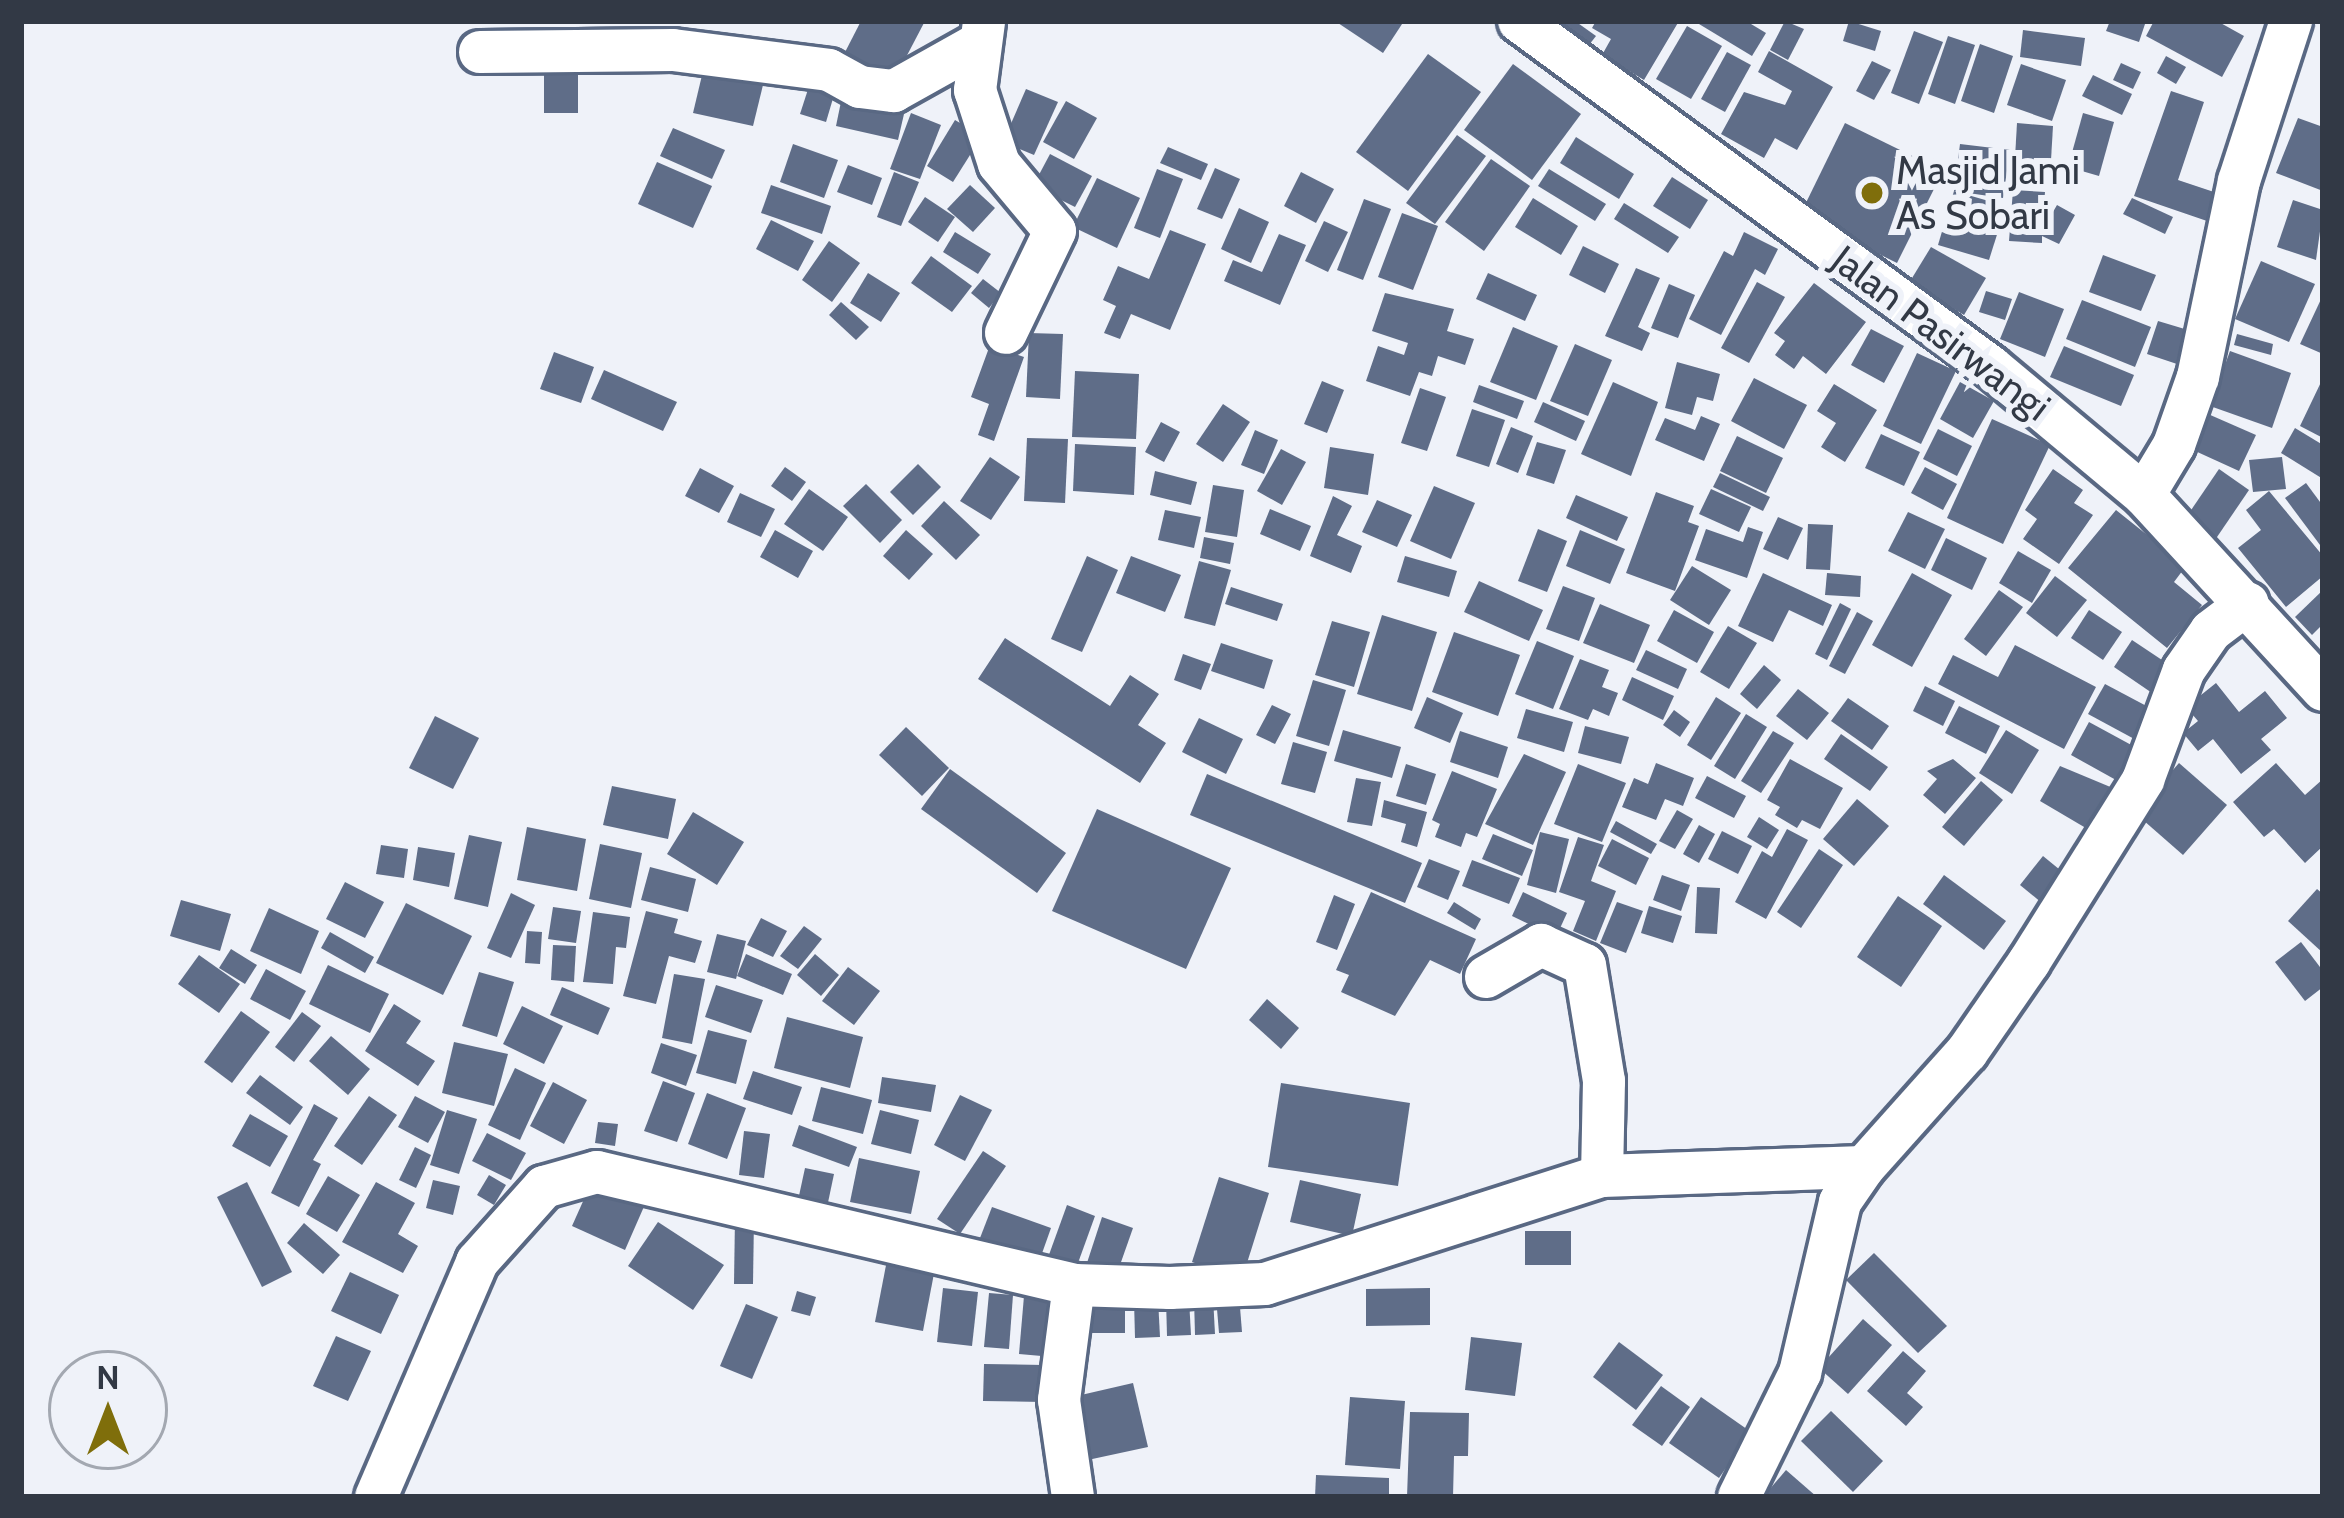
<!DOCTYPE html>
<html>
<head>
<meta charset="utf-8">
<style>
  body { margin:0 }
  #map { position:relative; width:2344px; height:1518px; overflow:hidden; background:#eff2f9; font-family:Cabin,sans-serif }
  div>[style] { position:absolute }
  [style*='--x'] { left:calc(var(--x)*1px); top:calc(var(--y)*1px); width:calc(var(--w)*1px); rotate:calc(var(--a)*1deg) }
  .building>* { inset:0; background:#5f6d88 }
  .roads { filter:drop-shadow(3px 0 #596883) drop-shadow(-3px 0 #596883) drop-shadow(0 3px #596883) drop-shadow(0 -3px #596883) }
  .minor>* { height:42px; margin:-21px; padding:0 21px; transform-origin:21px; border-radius:21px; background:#fff }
  .dots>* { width:33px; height:33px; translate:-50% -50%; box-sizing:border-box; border:6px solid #eff2f9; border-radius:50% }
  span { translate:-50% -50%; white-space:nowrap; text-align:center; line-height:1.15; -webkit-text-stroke:12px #eff2f9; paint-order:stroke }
  .poi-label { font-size:39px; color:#323945 }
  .left { translate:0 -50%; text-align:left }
  .street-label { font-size:39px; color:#323945 }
  .frame { position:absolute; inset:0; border:24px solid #323945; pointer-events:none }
  .north { position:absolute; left:48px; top:1350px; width:120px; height:120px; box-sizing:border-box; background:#eff2f9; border:3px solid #a3a8b1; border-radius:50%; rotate:0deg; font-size:33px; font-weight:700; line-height:48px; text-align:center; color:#323945 }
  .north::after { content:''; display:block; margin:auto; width:42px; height:54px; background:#7f6e0b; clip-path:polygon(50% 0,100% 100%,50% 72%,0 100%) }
</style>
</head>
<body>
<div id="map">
  <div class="building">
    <i style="clip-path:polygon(861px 21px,925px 21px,891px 86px,841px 60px)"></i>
    <i style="clip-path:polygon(1335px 21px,1404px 21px,1383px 53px)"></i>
    <i style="clip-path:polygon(1554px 21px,1575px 21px,1596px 36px,1589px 45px)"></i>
    <i style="clip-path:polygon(1596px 21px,1679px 21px,1644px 80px,1602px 55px,1611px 39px,1592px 28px)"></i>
    <i style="clip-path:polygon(1694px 21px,1746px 21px,1766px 33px,1752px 56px)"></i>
    <i style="clip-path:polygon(1785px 21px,1804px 29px,1788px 60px,1770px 50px)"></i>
    <i style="clip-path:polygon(1849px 21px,1881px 31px,1875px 51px,1843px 41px)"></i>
    <i style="clip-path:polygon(2110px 21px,2146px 21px,2139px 42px,2106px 31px)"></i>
    <i style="clip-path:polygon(2154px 21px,2217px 21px,2244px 36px,2222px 77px,2146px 36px)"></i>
    <i style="clip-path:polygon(1687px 26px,1722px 46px,1691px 99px,1656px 79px)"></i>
    <i style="clip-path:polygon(2023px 30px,2085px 38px,2081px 66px,2020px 57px)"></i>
    <i style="clip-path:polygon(1914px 31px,1943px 42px,1919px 104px,1891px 93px)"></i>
    <i style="clip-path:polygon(1948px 36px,1975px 45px,1955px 104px,1928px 94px)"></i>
    <i style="clip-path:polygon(1980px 44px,2013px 56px,1994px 113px,1961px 101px)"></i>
    <i style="clip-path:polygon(1769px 51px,1833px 87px,1797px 150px,1775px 138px,1764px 158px,1721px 134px,1744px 92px,1785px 105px,1792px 91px,1758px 72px)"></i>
    <i style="clip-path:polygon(1727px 52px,1751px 65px,1725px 112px,1701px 99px)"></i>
    <i style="clip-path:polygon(1428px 54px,1481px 92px,1408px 191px,1356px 152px)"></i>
    <i style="clip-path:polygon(2166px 56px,2186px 67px,2176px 84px,2157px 73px)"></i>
    <i style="clip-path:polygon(1872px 61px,1891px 70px,1874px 100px,1856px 91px)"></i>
    <i style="clip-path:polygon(2121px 63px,2141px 72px,2133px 89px,2113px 80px)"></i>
    <i style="clip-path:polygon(1513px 64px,1581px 114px,1532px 180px,1464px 130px)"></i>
    <i style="clip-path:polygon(2021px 64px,2066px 80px,2052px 121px,2007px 105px)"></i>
    <i style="clip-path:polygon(544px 67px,578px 67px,578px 113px,544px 113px)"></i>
    <i style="clip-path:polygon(703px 71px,763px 85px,753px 126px,693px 113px)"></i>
    <i style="clip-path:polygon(2093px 75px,2132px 94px,2122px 115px,2082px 96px)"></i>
    <i style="clip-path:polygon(812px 77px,837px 85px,826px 122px,800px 114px)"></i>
    <i style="clip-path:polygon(844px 87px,907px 101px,898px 140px,836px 126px)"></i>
    <i style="clip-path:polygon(1026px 89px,1058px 102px,1034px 155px,1003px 142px)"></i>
    <i style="clip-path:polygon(2171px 91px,2204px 102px,2178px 180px,2217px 193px,2207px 221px,2134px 196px)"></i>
    <i style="clip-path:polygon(1066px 101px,1097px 118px,1074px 159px,1043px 142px)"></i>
    <i style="clip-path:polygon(911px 113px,941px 125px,920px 179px,890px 169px)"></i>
    <i style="clip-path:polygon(2083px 113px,2114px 122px,2099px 176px,2068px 167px)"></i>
    <i style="clip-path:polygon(2298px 118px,2323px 127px,2323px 191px,2276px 173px)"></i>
    <i style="clip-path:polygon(955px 120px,982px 136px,953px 182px,927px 166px)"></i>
    <i style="clip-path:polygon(1845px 123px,1943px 171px,1897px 263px,1800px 215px)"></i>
    <i style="clip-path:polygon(2017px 123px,2053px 126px,2050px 177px,2014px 175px)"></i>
    <i style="clip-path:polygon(673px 128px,725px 150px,712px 179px,660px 156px)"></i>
    <i style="clip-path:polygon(1457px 135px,1486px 156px,1435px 224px,1406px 203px)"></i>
    <i style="clip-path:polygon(1576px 137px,1634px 174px,1619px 199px,1560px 163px)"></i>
    <i style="clip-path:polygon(793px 144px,838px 160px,824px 198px,780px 182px)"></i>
    <i style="clip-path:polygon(1960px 144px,2010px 150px,2003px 198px,1954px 191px)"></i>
    <i style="clip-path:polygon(1168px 147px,1208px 164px,1201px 180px,1160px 163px)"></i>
    <i style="clip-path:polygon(1050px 154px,1092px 176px,1075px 207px,1033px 186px)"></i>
    <i style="clip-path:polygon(1491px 159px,1530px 186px,1484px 251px,1445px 222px)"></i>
    <i style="clip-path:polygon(657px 162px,712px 186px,693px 228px,638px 204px)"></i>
    <i style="clip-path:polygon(848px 165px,882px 178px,872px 205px,837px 192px)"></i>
    <i style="clip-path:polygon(1215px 168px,1240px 179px,1222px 219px,1197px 209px)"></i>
    <i style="clip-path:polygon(1157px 169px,1183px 179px,1160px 238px,1134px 228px)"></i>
    <i style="clip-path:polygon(1549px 169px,1606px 204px,1595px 221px,1538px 186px)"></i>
    <i style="clip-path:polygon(894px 172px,919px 182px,901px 226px,877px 217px)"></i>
    <i style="clip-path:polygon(1301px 172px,1334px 189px,1316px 223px,1284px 206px)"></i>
    <i style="clip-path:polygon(1672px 177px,1708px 200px,1690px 229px,1653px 206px)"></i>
    <i style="clip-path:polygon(1097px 178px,1140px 198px,1117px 248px,1073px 227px)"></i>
    <i style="clip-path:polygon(771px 185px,831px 206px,822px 234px,761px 213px)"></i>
    <i style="clip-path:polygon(970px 185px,995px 208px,973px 232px,947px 209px)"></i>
    <i style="clip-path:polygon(2013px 190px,2045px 192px,2042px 231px,2057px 205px,2075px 215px,2059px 244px,2042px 236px,2042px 243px,2009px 241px)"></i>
    <i style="clip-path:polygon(1954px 191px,2006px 206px,1989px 260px,1938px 245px)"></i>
    <i style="clip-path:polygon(925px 197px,955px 217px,938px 242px,908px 222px)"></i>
    <i style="clip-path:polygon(1533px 198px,1578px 226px,1561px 255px,1515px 227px)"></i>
    <i style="clip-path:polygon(2132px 198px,2173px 217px,2165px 234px,2123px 214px)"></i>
    <i style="clip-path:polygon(1364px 199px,1391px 209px,1363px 280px,1337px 270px)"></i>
    <i style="clip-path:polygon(2293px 200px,2323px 210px,2316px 260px,2277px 247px)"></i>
    <i style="clip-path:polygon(1624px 203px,1679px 237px,1668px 253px,1614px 219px)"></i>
    <i style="clip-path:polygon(1239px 208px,1269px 222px,1251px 263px,1221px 249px)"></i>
    <i style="clip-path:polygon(1402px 213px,1438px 226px,1413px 290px,1378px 277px)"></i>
    <i style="clip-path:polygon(771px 220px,814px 241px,798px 271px,756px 249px)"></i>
    <i style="clip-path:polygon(1324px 221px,1348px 232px,1328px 272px,1305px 261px)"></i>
    <i style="clip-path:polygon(1170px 230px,1206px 244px,1170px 330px,1131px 314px,1120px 339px,1104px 333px,1116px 306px,1103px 300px,1118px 266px,1149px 279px)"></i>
    <i style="clip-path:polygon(955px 232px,991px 254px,978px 274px,943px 252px)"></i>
    <i style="clip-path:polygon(1744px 232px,1778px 249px,1765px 275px,1755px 269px,1721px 335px,1689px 319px,1724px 251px,1733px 256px)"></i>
    <i style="clip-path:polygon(1279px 234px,1306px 245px,1280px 305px,1224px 281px,1233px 260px,1262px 272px)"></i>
    <i style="clip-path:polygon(829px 241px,860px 263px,832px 302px,802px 280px)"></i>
    <i style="clip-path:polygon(1583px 246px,1619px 264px,1605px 293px,1569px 275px)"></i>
    <i style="clip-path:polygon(1931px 247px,1986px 278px,1964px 315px,1909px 283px)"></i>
    <i style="clip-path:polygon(2103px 255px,2156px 275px,2141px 311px,2089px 292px)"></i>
    <i style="clip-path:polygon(931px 256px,972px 286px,952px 312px,911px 283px)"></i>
    <i style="clip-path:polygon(2261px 261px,2315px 284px,2289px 342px,2235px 319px)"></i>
    <i style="clip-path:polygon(1636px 268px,1660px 278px,1638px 327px,1650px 333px,1642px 351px,1605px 336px)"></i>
    <i style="clip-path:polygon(868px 273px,900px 293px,881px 322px,850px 303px)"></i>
    <i style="clip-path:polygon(1488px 273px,1537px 295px,1525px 321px,1476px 299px)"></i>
    <i style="clip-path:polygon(983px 279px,1001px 293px,989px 308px,971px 293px)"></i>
    <i style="clip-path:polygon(1757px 282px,1785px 297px,1749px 363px,1721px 348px)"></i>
    <i style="clip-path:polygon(1814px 283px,1866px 322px,1826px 374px,1803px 356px,1794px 369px,1775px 355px,1785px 341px,1774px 333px)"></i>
    <i style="clip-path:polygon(1669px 284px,1695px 295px,1678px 338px,1651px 328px)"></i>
    <i style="clip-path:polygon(1986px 291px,2012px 299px,2005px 320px,1979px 312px)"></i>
    <i style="clip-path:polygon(2019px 292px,2064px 309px,2045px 357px,2000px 339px)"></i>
    <i style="clip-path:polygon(1385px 293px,1454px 309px,1447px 331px,1474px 339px,1465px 365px,1438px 356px,1432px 376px,1419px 372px,1410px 396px,1366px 381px,1378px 346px,1404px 355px,1408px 343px,1372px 331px)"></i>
    <i style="clip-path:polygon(2323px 295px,2323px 354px,2300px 344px)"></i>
    <i style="clip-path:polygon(2082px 300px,2151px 327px,2135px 367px,2066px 339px)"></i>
    <i style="clip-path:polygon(841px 302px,869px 327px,856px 340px,829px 315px)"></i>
    <i style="clip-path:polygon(2158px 321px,2198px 333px,2186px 367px,2147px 354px)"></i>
    <i style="clip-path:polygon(1513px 327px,1558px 346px,1536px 400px,1490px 382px)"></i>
    <i style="clip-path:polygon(1871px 329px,1904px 346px,1884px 383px,1851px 365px)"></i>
    <i style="clip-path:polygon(1029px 333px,1063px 334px,1060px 399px,1026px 397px)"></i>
    <i style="clip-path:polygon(2237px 334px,2273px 344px,2271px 355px,2234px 345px)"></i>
    <i style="clip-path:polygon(1575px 344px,1612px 360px,1588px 416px,1550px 401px)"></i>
    <i style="clip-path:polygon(990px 345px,1024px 357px,994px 441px,978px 435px,989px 404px,971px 397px)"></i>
    <i style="clip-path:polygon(2064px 346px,2134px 375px,2121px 406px,2050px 377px)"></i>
    <i style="clip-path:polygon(2230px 351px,2291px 373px,2272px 428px,2210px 406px)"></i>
    <i style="clip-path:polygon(554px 352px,594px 367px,581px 403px,540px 389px)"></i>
    <i style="clip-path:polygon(1917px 353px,1956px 371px,1921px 444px,1883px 426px)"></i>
    <i style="clip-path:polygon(1677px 362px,1720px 374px,1713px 401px,1697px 397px,1692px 415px,1665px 408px)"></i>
    <i style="clip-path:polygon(604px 370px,677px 402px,663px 431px,591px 399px)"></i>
    <i style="clip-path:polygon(1075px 371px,1139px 374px,1136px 439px,1072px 437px)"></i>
    <i style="clip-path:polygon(1754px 378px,1807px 405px,1784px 449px,1731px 421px)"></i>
    <i style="clip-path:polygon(2323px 378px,2323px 438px,2300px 426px)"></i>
    <i style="clip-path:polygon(1322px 381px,1344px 390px,1327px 433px,1304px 424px)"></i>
    <i style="clip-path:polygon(1613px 382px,1658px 402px,1631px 476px,1581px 454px)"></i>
    <i style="clip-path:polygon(1960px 382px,1994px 401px,1973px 438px,1940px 419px)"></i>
    <i style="clip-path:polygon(1834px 384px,1877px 410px,1845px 462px,1821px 447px,1836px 423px,1817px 411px)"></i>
    <i style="clip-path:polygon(1479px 385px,1524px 401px,1517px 419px,1473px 402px)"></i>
    <i style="clip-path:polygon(1420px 388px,1446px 397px,1427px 451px,1401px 443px)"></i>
    <i style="clip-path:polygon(1543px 402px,1585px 421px,1576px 441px,1534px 422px)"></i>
    <i style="clip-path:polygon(1223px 404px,1250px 422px,1223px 462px,1196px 444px)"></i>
    <i style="clip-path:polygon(1472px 409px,1505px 420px,1489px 467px,1456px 456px)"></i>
    <i style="clip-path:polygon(2208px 414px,2256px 435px,2239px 471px,2193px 450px)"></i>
    <i style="clip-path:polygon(1701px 416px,1720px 424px,1704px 461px,1655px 440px,1665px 418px,1695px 430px)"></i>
    <i style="clip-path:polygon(1992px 419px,2050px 445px,2003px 544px,1947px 518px)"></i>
    <i style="clip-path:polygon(1161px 422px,1180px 432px,1164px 462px,1145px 452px)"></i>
    <i style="clip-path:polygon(1511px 427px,1533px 436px,1518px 473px,1496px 464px)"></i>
    <i style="clip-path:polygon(2295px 428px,2323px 445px,2323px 479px,2281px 453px)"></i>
    <i style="clip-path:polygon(1938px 429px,1972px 446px,1957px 476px,1923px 459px)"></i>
    <i style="clip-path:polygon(1255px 430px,1278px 440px,1264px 474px,1241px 465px)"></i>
    <i style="clip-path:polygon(1881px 434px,1920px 452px,1904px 486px,1865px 468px)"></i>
    <i style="clip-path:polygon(1737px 436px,1783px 458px,1766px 493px,1720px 471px)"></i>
    <i style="clip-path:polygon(1027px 438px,1068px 439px,1065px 503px,1024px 501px)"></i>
    <i style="clip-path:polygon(1537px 442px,1566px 450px,1554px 484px,1526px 475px)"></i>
    <i style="clip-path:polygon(1075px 444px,1136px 447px,1134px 495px,1073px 491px)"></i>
    <i style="clip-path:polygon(1330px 447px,1374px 454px,1368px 495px,1324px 488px)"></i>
    <i style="clip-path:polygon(1281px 449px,1306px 462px,1282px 505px,1257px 491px)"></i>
    <i style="clip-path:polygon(990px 457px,1020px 477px,991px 520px,960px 501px)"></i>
    <i style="clip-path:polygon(2282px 457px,2286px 489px,2253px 492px,2249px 460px)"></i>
    <i style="clip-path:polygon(918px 464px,941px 487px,913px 515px,890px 492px)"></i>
    <i style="clip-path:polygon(785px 467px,806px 482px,792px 501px,771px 486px)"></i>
    <i style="clip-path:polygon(1925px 467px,1957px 484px,1943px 510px,1911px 493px)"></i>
    <i style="clip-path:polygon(700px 468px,734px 486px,719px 513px,685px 496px)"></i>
    <i style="clip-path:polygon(2053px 469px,2083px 490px,2074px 503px,2093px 515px,2059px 564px,2023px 539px,2037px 519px,2025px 510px)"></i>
    <i style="clip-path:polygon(2219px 469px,2249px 490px,2215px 540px,2185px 519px)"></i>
    <i style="clip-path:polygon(1155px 471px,1197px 482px,1191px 505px,1150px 495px)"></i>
    <i style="clip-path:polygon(1720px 473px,1770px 497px,1763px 511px,1713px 487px)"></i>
    <i style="clip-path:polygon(2306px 483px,2323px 506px,2323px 549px,2285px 498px)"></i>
    <i style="clip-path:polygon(866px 484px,902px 520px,880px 543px,843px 506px)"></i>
    <i style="clip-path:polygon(1213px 485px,1244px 490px,1237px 537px,1205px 532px)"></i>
    <i style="clip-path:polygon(1434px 486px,1475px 503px,1451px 559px,1410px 541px)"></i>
    <i style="clip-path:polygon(809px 489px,848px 517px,823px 551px,784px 524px)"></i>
    <i style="clip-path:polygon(1711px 489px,1751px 507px,1739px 532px,1699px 514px)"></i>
    <i style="clip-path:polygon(2269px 491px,2323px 556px,2323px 576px,2286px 607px,2238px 548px,2261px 530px,2246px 510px)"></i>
    <i style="clip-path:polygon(1656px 492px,1694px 506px,1688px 522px,1699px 526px,1675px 591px,1626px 573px)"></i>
    <i style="clip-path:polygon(740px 493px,775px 509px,761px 537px,727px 522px)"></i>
    <i style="clip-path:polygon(1576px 495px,1628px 517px,1617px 541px,1566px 518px)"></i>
    <i style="clip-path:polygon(1333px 496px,1352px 506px,1337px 535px,1362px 546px,1351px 573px,1310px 556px)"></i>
    <i style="clip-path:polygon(1377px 500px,1412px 515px,1397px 547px,1362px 532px)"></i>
    <i style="clip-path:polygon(944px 501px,980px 535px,956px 560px,921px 526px)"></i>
    <i style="clip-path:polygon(1270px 509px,1311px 526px,1300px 551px,1260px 534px)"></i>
    <i style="clip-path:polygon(1165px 510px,1201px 517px,1194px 548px,1158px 540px)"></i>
    <i style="clip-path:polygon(2116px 510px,2186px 566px,2174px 582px,2202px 605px,2167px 648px,2068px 568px)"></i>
    <i style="clip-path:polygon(1908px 512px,1945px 529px,1925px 569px,1888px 551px)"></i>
    <i style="clip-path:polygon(1778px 517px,1803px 528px,1788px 560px,1763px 549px)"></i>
    <i style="clip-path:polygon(1808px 524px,1833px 525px,1830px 570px,1806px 569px)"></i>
    <i style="clip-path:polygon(1748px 527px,1763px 532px,1747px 578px,1695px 560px,1706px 529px,1743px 542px)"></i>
    <i style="clip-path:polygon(1538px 529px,1567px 541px,1547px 592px,1518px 581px)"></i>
    <i style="clip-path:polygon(775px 530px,813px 551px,798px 578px,760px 557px)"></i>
    <i style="clip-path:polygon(906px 530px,933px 554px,909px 580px,883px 556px)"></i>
    <i style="clip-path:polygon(1580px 530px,1625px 549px,1610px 584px,1566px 566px)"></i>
    <i style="clip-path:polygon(1204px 537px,1234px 543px,1230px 564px,1200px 558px)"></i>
    <i style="clip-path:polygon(1946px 538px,1987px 558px,1972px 590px,1931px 570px)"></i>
    <i style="clip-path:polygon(2018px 551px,2051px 570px,2032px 603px,1999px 583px)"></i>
    <i style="clip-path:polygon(1087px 556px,1118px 570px,1082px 652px,1051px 639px)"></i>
    <i style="clip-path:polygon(1131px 556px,1181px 575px,1165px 612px,1116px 593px)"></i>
    <i style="clip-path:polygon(1405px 556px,1457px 571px,1449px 597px,1397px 582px)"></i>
    <i style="clip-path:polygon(1199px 561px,1231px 570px,1215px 626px,1184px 618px)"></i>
    <i style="clip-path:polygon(1692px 566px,1731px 590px,1709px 625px,1670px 600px)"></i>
    <i style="clip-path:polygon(1763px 573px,1832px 605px,1823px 626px,1789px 610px,1773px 642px,1738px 626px)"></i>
    <i style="clip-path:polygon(1827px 573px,1861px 576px,1860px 597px,1825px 595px)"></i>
    <i style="clip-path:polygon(1912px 573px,1952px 595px,1912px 667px,1872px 645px)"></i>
    <i style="clip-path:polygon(2055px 576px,2087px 600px,2057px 637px,2026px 613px)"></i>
    <i style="clip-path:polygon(1479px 581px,1543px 610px,1529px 641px,1464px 612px)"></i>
    <i style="clip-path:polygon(1563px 586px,1595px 598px,1579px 641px,1546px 629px)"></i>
    <i style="clip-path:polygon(1231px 587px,1283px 604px,1277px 621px,1225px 604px)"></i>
    <i style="clip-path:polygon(1999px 590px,2023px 607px,1986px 656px,1964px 639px)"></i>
    <i style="clip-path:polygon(2323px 590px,2323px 624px,2312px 635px,2295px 617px)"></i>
    <i style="clip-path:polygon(1840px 603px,1851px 609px,1827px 660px,1815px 654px)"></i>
    <i style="clip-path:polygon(1600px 604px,1650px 625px,1634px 663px,1583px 643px)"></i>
    <i style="clip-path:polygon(1674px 610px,1714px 632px,1697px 663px,1657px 641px)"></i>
    <i style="clip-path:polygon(2089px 610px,2122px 632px,2103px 660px,2071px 638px)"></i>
    <i style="clip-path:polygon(1857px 612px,1873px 621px,1845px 674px,1829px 666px)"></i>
    <i style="clip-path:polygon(1382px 615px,1437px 632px,1412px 711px,1357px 694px)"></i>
    <i style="clip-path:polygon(1332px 621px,1370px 632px,1354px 687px,1315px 675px)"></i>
    <i style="clip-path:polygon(1728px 626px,1757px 643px,1729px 689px,1700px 672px)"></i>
    <i style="clip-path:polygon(1454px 632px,1520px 655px,1498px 716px,1432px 692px)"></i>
    <i style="clip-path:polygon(1005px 638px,1110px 706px,1130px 675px,1159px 694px,1138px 725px,1166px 743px,1140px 783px,978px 679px)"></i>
    <i style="clip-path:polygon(2132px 640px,2174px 668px,2155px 695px,2114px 667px)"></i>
    <i style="clip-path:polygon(1537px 641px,1574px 656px,1553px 709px,1515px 694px)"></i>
    <i style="clip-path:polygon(1221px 643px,1273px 660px,1264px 689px,1211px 671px)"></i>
    <i style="clip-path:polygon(2015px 645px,2096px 687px,2064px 749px,1938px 684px,1953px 655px,1998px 677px)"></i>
    <i style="clip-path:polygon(1646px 650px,1687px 669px,1678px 689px,1636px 670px)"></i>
    <i style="clip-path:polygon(1183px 654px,1211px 664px,1201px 690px,1174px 680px)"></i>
    <i style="clip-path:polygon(1580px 659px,1609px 670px,1602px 687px,1618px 693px,1609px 716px,1593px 709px,1588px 720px,1559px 709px)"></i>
    <i style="clip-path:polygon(1764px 665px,1781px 680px,1757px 709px,1740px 694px)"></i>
    <i style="clip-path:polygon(1632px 677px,1674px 696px,1663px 720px,1622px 700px)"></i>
    <i style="clip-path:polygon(1313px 680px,1346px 690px,1329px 746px,1296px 736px)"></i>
    <i style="clip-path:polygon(2216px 683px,2239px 712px,2265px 691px,2287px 718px,2261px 739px,2271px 750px,2241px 774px,2213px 739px,2198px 751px,2183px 733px,2198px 721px,2186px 707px)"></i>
    <i style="clip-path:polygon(2105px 684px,2154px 710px,2138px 741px,2088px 714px)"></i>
    <i style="clip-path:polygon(1925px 686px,1955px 701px,1943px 726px,1913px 711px)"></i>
    <i style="clip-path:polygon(1798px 689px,1829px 713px,1807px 740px,1776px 716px)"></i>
    <i style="clip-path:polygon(1427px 697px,1463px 713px,1450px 743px,1414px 728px)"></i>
    <i style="clip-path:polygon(1716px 697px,1741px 713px,1711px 760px,1687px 745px)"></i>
    <i style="clip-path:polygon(1848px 698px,1889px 726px,1872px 750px,1831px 721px)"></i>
    <i style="clip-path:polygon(1272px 705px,1291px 714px,1275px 744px,1256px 735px)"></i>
    <i style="clip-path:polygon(1959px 706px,2000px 726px,1986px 754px,1945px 733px)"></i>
    <i style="clip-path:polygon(1526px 709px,1573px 722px,1564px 752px,1517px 738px)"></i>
    <i style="clip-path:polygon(1674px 710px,1690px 722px,1680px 737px,1663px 725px)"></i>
    <i style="clip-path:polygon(1746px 714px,1767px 727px,1735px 779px,1714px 766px)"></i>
    <i style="clip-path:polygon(435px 716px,479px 738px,453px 789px,409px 768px)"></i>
    <i style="clip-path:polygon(1199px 718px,1243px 739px,1226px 774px,1182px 752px)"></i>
    <i style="clip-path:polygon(2089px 722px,2135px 747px,2116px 780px,2071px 755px)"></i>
    <i style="clip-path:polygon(1585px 726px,1629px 737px,1621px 764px,1578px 753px)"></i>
    <i style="clip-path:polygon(906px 727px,949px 768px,922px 796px,879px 755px)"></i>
    <i style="clip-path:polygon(1343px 730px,1401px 747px,1392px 778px,1334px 761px)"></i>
    <i style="clip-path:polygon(2006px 730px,2039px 750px,2012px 794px,1979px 773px)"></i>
    <i style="clip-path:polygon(1460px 731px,1508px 747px,1498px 778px,1450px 762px)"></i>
    <i style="clip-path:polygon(1773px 731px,1794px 743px,1761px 793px,1741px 781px)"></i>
    <i style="clip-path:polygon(1841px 734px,1888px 767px,1870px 791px,1824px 759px)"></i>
    <i style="clip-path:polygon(1293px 742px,1327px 752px,1315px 793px,1281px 784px)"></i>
    <i style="clip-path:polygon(1524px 754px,1566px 772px,1533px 845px,1485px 824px)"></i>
    <i style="clip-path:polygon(1790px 759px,1843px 788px,1820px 829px,1802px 820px,1797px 828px,1775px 815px,1780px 807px,1767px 800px)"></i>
    <i style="clip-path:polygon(1953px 759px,1976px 778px,1945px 814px,1923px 795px,1937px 779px,1927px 771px)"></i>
    <i style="clip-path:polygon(1656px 763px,1694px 778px,1683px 806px,1665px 799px,1656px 820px,1622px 807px,1634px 778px,1648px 784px)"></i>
    <i style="clip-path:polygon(2179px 763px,2227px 805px,2183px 855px,2135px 813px)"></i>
    <i style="clip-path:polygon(2276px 763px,2305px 795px,2323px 779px,2323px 846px,2305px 863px,2274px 829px,2264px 837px,2233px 802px)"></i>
    <i style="clip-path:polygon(1406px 764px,1436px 774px,1426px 805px,1396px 796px)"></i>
    <i style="clip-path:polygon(1578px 764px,1626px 783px,1602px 842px,1554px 824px)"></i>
    <i style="clip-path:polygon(2060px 766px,2120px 791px,2096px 834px,2040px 801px)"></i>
    <i style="clip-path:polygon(950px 769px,1066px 853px,1037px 893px,921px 809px)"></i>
    <i style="clip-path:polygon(1452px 771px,1497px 789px,1477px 837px,1466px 833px,1461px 847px,1435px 837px,1440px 824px,1432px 820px)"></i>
    <i style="clip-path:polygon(1207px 774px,1422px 863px,1405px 903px,1190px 815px)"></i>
    <i style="clip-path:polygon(1707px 776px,1746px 796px,1734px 818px,1695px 798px)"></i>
    <i style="clip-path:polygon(1356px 778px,1381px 782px,1372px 826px,1347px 822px)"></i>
    <i style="clip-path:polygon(1981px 781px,2003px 800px,1964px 846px,1942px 827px)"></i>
    <i style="clip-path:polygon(612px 786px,676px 799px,668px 839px,603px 825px)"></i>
    <i style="clip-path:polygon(1857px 799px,1889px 826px,1854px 866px,1823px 839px)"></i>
    <i style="clip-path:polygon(1384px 800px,1427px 812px,1417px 847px,1401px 842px,1406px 824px,1381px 817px)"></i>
    <i style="clip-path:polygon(1097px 809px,1231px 868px,1186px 969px,1052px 911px)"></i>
    <i style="clip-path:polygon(1677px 810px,1693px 819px,1675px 849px,1659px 841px)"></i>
    <i style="clip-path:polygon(693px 812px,744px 842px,717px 885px,667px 854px)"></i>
    <i style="clip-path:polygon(1759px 817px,1779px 830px,1767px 849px,1747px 837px)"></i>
    <i style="clip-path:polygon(1616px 821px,1657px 844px,1651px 854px,1610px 832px)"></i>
    <i style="clip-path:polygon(1699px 825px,1715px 834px,1699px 863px,1683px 854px)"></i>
    <i style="clip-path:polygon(527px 827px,586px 839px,577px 891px,517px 880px)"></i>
    <i style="clip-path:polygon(1787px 829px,1808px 840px,1766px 919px,1735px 902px,1762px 851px,1772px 857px)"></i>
    <i style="clip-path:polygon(1722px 831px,1752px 846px,1738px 874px,1708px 859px)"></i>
    <i style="clip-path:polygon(1540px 832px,1569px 839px,1556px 893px,1527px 885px)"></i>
    <i style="clip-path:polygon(1493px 834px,1533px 850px,1522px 876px,1482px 859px)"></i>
    <i style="clip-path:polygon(469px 835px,502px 842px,488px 907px,454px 899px)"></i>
    <i style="clip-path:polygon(1578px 837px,1604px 845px,1591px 881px,1616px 891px,1596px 941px,1573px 931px,1585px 901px,1559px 892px)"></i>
    <i style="clip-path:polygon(1612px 839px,1649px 858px,1636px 885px,1598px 866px)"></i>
    <i style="clip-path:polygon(600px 844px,642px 853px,631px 908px,589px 899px)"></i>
    <i style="clip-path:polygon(381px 845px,408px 849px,404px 878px,376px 874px)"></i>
    <i style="clip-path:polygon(418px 847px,455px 853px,449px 887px,413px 880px)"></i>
    <i style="clip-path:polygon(1819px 849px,1843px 865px,1801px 928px,1777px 912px)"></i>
    <i style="clip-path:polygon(2043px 856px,2065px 874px,2042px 903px,2020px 885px)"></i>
    <i style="clip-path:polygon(1429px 859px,1460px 871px,1448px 900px,1417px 887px)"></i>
    <i style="clip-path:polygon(1472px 860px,1520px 878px,1509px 904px,1462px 886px)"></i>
    <i style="clip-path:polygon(650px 867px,696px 879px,688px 912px,641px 900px)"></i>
    <i style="clip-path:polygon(1662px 875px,1690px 885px,1681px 911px,1653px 900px)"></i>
    <i style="clip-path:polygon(1944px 875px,2006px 921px,1984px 950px,1923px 904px)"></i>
    <i style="clip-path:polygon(345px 882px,384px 902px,365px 938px,326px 919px)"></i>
    <i style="clip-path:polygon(1697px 887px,1720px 888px,1717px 934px,1695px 933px)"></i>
    <i style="clip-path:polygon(2317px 889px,2323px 894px,2323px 953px,2288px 921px)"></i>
    <i style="clip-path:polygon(1371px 892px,1476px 939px,1460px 974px,1430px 960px,1395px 1016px,1341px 992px,1349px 975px,1336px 970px)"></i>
    <i style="clip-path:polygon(1523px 892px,1567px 913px,1556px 937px,1512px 916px)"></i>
    <i style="clip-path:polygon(511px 893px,535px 905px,511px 958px,487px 948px)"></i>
    <i style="clip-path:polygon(1334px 895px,1355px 904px,1337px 950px,1316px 942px)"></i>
    <i style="clip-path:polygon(1898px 896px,1942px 926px,1901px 987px,1857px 957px)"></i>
    <i style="clip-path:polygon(181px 900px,231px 914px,220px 951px,170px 936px)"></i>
    <i style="clip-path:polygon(1454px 902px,1481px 919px,1475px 930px,1447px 913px)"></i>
    <i style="clip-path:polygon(1617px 902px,1643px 911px,1626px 953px,1600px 943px)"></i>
    <i style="clip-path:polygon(406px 903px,472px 936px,443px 995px,376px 963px)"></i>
    <i style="clip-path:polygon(1649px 906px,1682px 916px,1673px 943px,1641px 933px)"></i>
    <i style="clip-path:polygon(553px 907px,581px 911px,576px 943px,548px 939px)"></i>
    <i style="clip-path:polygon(269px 908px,319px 931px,301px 974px,250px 951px)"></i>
    <i style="clip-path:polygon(646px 911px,678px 919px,674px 933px,702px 941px,695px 963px,669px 956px,656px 1004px,623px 996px)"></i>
    <i style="clip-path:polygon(593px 912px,630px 917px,626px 948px,616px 947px,613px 984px,583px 982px)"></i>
    <i style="clip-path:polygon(761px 918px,787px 931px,773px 957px,747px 945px)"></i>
    <i style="clip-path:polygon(804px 926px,822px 939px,798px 969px,780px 956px)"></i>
    <i style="clip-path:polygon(527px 931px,542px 932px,540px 964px,525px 963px)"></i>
    <i style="clip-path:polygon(330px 932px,374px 957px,365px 973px,321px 948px)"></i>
    <i style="clip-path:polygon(717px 934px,746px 941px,736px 979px,707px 972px)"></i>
    <i style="clip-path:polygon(2301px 942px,2323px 971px,2323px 987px,2305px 1001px,2275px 962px)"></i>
    <i style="clip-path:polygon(553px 945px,576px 946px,574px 982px,551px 980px)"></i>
    <i style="clip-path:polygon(231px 949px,257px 965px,245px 984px,219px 968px)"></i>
    <i style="clip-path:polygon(746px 954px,792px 974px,783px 995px,737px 976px)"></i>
    <i style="clip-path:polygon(815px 954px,839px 975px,821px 996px,797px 975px)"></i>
    <i style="clip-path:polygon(199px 955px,240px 984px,219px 1013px,178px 984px)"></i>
    <i style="clip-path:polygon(328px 965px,389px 994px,370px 1033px,309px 1004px)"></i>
    <i style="clip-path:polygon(848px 967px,880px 991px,854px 1025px,822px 1001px)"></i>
    <i style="clip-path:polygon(266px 969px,306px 991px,290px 1020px,250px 999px)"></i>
    <i style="clip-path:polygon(479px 972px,514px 982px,497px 1037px,462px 1026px)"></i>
    <i style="clip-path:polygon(674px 974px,705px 979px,692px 1044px,662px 1038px)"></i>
    <i style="clip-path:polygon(716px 985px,763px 1000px,751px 1033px,705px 1017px)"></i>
    <i style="clip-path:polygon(562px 987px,610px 1008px,598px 1035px,550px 1015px)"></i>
    <i style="clip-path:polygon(1267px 999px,1299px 1028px,1281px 1049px,1249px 1020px)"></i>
    <i style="clip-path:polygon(394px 1004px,421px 1021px,406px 1043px,435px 1061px,418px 1086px,365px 1051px)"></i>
    <i style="clip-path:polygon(522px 1006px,563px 1026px,544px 1064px,503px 1044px)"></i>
    <i style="clip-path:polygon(241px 1011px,270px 1032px,232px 1083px,204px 1062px)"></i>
    <i style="clip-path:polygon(302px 1012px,321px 1026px,294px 1062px,275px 1047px)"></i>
    <i style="clip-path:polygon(787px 1017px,863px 1037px,850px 1088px,774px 1068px)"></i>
    <i style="clip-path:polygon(708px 1030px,747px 1040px,736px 1084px,696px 1073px)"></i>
    <i style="clip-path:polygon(331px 1036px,370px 1069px,348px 1095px,309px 1061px)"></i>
    <i style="clip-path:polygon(454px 1042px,508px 1054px,494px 1106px,442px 1093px)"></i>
    <i style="clip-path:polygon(661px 1043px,697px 1055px,686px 1086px,651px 1073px)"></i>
    <i style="clip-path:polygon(515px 1068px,546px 1083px,520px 1140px,488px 1125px)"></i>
    <i style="clip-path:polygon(753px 1071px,802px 1087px,792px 1115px,743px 1099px)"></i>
    <i style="clip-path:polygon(260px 1075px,303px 1107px,290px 1125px,246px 1093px)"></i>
    <i style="clip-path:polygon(882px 1077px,936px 1085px,931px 1112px,878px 1103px)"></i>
    <i style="clip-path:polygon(663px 1081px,695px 1093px,677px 1142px,644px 1131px)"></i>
    <i style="clip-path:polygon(553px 1082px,587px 1100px,564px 1144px,530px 1126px)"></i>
    <i style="clip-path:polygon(1281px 1083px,1410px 1103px,1398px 1186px,1268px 1167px)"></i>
    <i style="clip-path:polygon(821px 1087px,872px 1100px,863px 1134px,812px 1121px)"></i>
    <i style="clip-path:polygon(707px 1093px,746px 1108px,727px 1159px,688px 1144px)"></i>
    <i style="clip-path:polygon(960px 1095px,992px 1110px,965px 1161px,934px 1145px)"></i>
    <i style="clip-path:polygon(369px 1096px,397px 1115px,362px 1165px,334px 1146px)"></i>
    <i style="clip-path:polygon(415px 1096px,445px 1112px,428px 1143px,398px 1127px)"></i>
    <i style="clip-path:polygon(314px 1104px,338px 1118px,313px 1160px,321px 1164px,299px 1207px,271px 1193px)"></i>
    <i style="clip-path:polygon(447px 1110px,477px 1119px,459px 1174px,430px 1165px)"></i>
    <i style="clip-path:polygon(880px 1110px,919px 1120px,911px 1154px,871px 1144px)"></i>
    <i style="clip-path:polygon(250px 1114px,288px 1136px,270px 1167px,232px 1146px)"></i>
    <i style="clip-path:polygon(598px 1122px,618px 1124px,615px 1146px,595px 1143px)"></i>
    <i style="clip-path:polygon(799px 1125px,857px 1147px,849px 1167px,792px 1146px)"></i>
    <i style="clip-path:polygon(744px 1131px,770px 1134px,764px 1178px,739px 1175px)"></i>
    <i style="clip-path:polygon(487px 1133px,526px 1153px,511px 1180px,472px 1161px)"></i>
    <i style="clip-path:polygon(415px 1147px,431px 1155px,416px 1188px,399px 1180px)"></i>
    <i style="clip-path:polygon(983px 1151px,1006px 1166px,960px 1234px,937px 1219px)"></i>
    <i style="clip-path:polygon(859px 1158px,920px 1171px,911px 1214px,850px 1202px)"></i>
    <i style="clip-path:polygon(805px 1168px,834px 1174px,826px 1212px,797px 1205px)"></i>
    <i style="clip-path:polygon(489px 1175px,506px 1185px,494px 1205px,477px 1195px)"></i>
    <i style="clip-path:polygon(328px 1176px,360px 1195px,337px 1232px,306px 1214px)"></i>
    <i style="clip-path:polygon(1219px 1177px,1269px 1193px,1242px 1279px,1192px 1262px)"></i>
    <i style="clip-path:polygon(593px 1179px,646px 1202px,625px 1250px,572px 1226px)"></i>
    <i style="clip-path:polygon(433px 1180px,460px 1186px,453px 1215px,426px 1208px)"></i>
    <i style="clip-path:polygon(1300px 1180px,1361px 1194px,1352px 1236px,1290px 1222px)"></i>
    <i style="clip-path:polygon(247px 1182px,292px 1272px,262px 1287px,217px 1197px)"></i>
    <i style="clip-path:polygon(376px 1182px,415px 1203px,398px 1234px,418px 1246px,403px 1273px,342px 1242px)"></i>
    <i style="clip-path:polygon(1067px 1205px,1095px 1216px,1074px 1274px,1046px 1263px)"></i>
    <i style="clip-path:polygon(992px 1207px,1051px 1228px,1040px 1259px,980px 1238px)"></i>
    <i style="clip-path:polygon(735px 1217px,754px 1217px,753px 1284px,734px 1284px)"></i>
    <i style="clip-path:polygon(1102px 1217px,1133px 1228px,1114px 1282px,1084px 1272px)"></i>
    <i style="clip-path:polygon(658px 1222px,724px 1265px,693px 1310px,628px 1266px)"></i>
    <i style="clip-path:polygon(304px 1223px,340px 1255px,323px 1274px,287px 1243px)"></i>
    <i style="clip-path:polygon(1525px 1231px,1571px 1231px,1571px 1265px,1525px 1265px)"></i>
    <i style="clip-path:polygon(1874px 1253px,1947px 1326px,1918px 1353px,1846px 1280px)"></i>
    <i style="clip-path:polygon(888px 1255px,936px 1263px,923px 1331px,875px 1322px)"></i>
    <i style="clip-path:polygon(350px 1272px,399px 1295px,381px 1334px,331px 1311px)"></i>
    <i style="clip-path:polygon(943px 1288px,978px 1292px,972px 1346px,937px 1342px)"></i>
    <i style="clip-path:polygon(1430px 1288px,1430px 1325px,1366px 1326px,1366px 1289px)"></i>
    <i style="clip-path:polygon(797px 1291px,816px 1297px,810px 1316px,791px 1311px)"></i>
    <i style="clip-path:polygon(989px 1293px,1013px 1295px,1009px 1349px,984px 1347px)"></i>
    <i style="clip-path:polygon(1239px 1295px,1242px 1332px,1219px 1333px,1216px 1297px)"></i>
    <i style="clip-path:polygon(1024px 1296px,1059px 1299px,1053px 1357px,1019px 1354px)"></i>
    <i style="clip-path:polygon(1213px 1297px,1215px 1334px,1195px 1335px,1194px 1298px)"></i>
    <i style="clip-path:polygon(1158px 1299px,1160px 1337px,1135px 1338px,1134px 1300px)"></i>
    <i style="clip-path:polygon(1166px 1299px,1189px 1299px,1191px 1335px,1167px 1336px)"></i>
    <i style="clip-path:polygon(1074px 1302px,1125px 1302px,1125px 1333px,1074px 1333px)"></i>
    <i style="clip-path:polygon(746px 1304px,778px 1317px,752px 1379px,720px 1366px)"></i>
    <i style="clip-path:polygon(1863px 1319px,1892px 1345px,1848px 1394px,1819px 1368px)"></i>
    <i style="clip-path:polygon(336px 1336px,371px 1351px,348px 1401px,313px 1386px)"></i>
    <i style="clip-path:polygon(1471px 1337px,1522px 1343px,1515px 1396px,1465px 1390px)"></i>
    <i style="clip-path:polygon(1619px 1342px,1663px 1375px,1636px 1410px,1593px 1377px)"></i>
    <i style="clip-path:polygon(1903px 1351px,1926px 1371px,1907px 1393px,1923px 1407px,1906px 1426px,1867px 1391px)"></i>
    <i style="clip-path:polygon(984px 1364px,1044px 1365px,1043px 1402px,983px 1401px)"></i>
    <i style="clip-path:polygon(1133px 1383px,1148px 1447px,1083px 1461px,1068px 1398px)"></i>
    <i style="clip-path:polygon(1661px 1386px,1690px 1407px,1662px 1446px,1632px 1425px)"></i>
    <i style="clip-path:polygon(1350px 1397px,1405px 1401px,1400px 1469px,1345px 1465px)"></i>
    <i style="clip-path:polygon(1701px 1397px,1751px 1432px,1719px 1478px,1669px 1443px)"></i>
    <i style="clip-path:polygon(1831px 1411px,1883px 1461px,1853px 1492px,1801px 1441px)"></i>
    <i style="clip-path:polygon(1410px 1412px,1469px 1413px,1468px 1456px,1454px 1456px,1453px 1497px,1407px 1497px)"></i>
    <i style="clip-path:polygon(1786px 1470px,1817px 1497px,1763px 1497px)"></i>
    <i style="clip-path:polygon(1316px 1475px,1389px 1478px,1389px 1497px,1315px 1497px)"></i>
  </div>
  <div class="roads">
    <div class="minor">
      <i style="--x:1519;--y:21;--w:585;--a:36.24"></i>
      <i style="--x:1991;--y:367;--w:199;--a:39.9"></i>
      <i style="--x:2144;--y:495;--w:265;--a:47.4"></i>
      <i style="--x:984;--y:22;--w:69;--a:97.5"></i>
      <i style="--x:975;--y:90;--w:78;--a:72"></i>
      <i style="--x:999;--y:164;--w:87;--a:50.1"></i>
      <i style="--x:1055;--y:231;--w:113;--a:115.7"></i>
      <i style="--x:480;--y:52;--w:193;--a:-0.6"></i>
      <i style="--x:673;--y:50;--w:157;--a:7.3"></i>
      <i style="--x:829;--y:70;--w:35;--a:29"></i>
      <i style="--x:860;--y:87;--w:34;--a:7"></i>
      <i style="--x:894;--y:91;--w:96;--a:-29.2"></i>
      <i style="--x:2144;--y:495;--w:58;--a:-59"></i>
      <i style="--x:2174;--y:445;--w:72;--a:-70.6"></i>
      <i style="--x:2198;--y:377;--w:200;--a:-78.2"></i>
      <i style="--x:2239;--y:181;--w:168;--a:-72"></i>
      <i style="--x:1486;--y:977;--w:64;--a:-30.2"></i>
      <i style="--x:1541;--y:945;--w:48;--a:24.4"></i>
      <i style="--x:1585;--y:965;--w:118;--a:80.7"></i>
      <i style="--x:1604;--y:1081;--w:95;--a:91.2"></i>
      <i style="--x:376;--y:1497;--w:256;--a:-66.7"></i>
      <i style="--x:477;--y:1262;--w:101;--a:-48.2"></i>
      <i style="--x:544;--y:1187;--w:55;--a:-15.8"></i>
      <i style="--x:597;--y:1172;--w:490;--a:13.3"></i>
      <i style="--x:1074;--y:1285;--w:96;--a:1.8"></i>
      <i style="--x:1170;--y:1288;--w:95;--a:-2.4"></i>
      <i style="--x:1265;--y:1284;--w:354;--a:-17.8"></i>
      <i style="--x:1602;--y:1176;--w:262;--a:-2"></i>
      <i style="--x:1864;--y:1167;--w:154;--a:-48.2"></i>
      <i style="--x:1967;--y:1052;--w:109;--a:-55.4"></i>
      <i style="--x:2029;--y:962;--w:215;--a:-57.9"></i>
      <i style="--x:2143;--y:780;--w:117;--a:-69.6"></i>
      <i style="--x:2184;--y:670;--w:47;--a:-55.3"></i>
      <i style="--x:2211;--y:631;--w:46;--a:-37.1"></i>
      <i style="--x:1073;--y:1497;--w:98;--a:-98.2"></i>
      <i style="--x:1059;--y:1400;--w:116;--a:-82.6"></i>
      <i style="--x:1739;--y:1497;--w:138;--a:-63.8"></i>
      <i style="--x:1800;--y:1373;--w:176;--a:-76.8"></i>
      <i style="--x:1840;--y:1202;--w:42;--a:-55.6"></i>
    </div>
  </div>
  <div class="dots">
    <i style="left:1872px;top:193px;background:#7f6e0b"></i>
  </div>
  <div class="poi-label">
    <span class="left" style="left:1896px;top:193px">Masjid Jami<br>As Sobari</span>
  </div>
  <div class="street-label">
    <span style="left:1941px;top:333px;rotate:37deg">Jalan Pasirwangi</span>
  </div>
  <div class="frame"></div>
  <div class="north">N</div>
</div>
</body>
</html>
